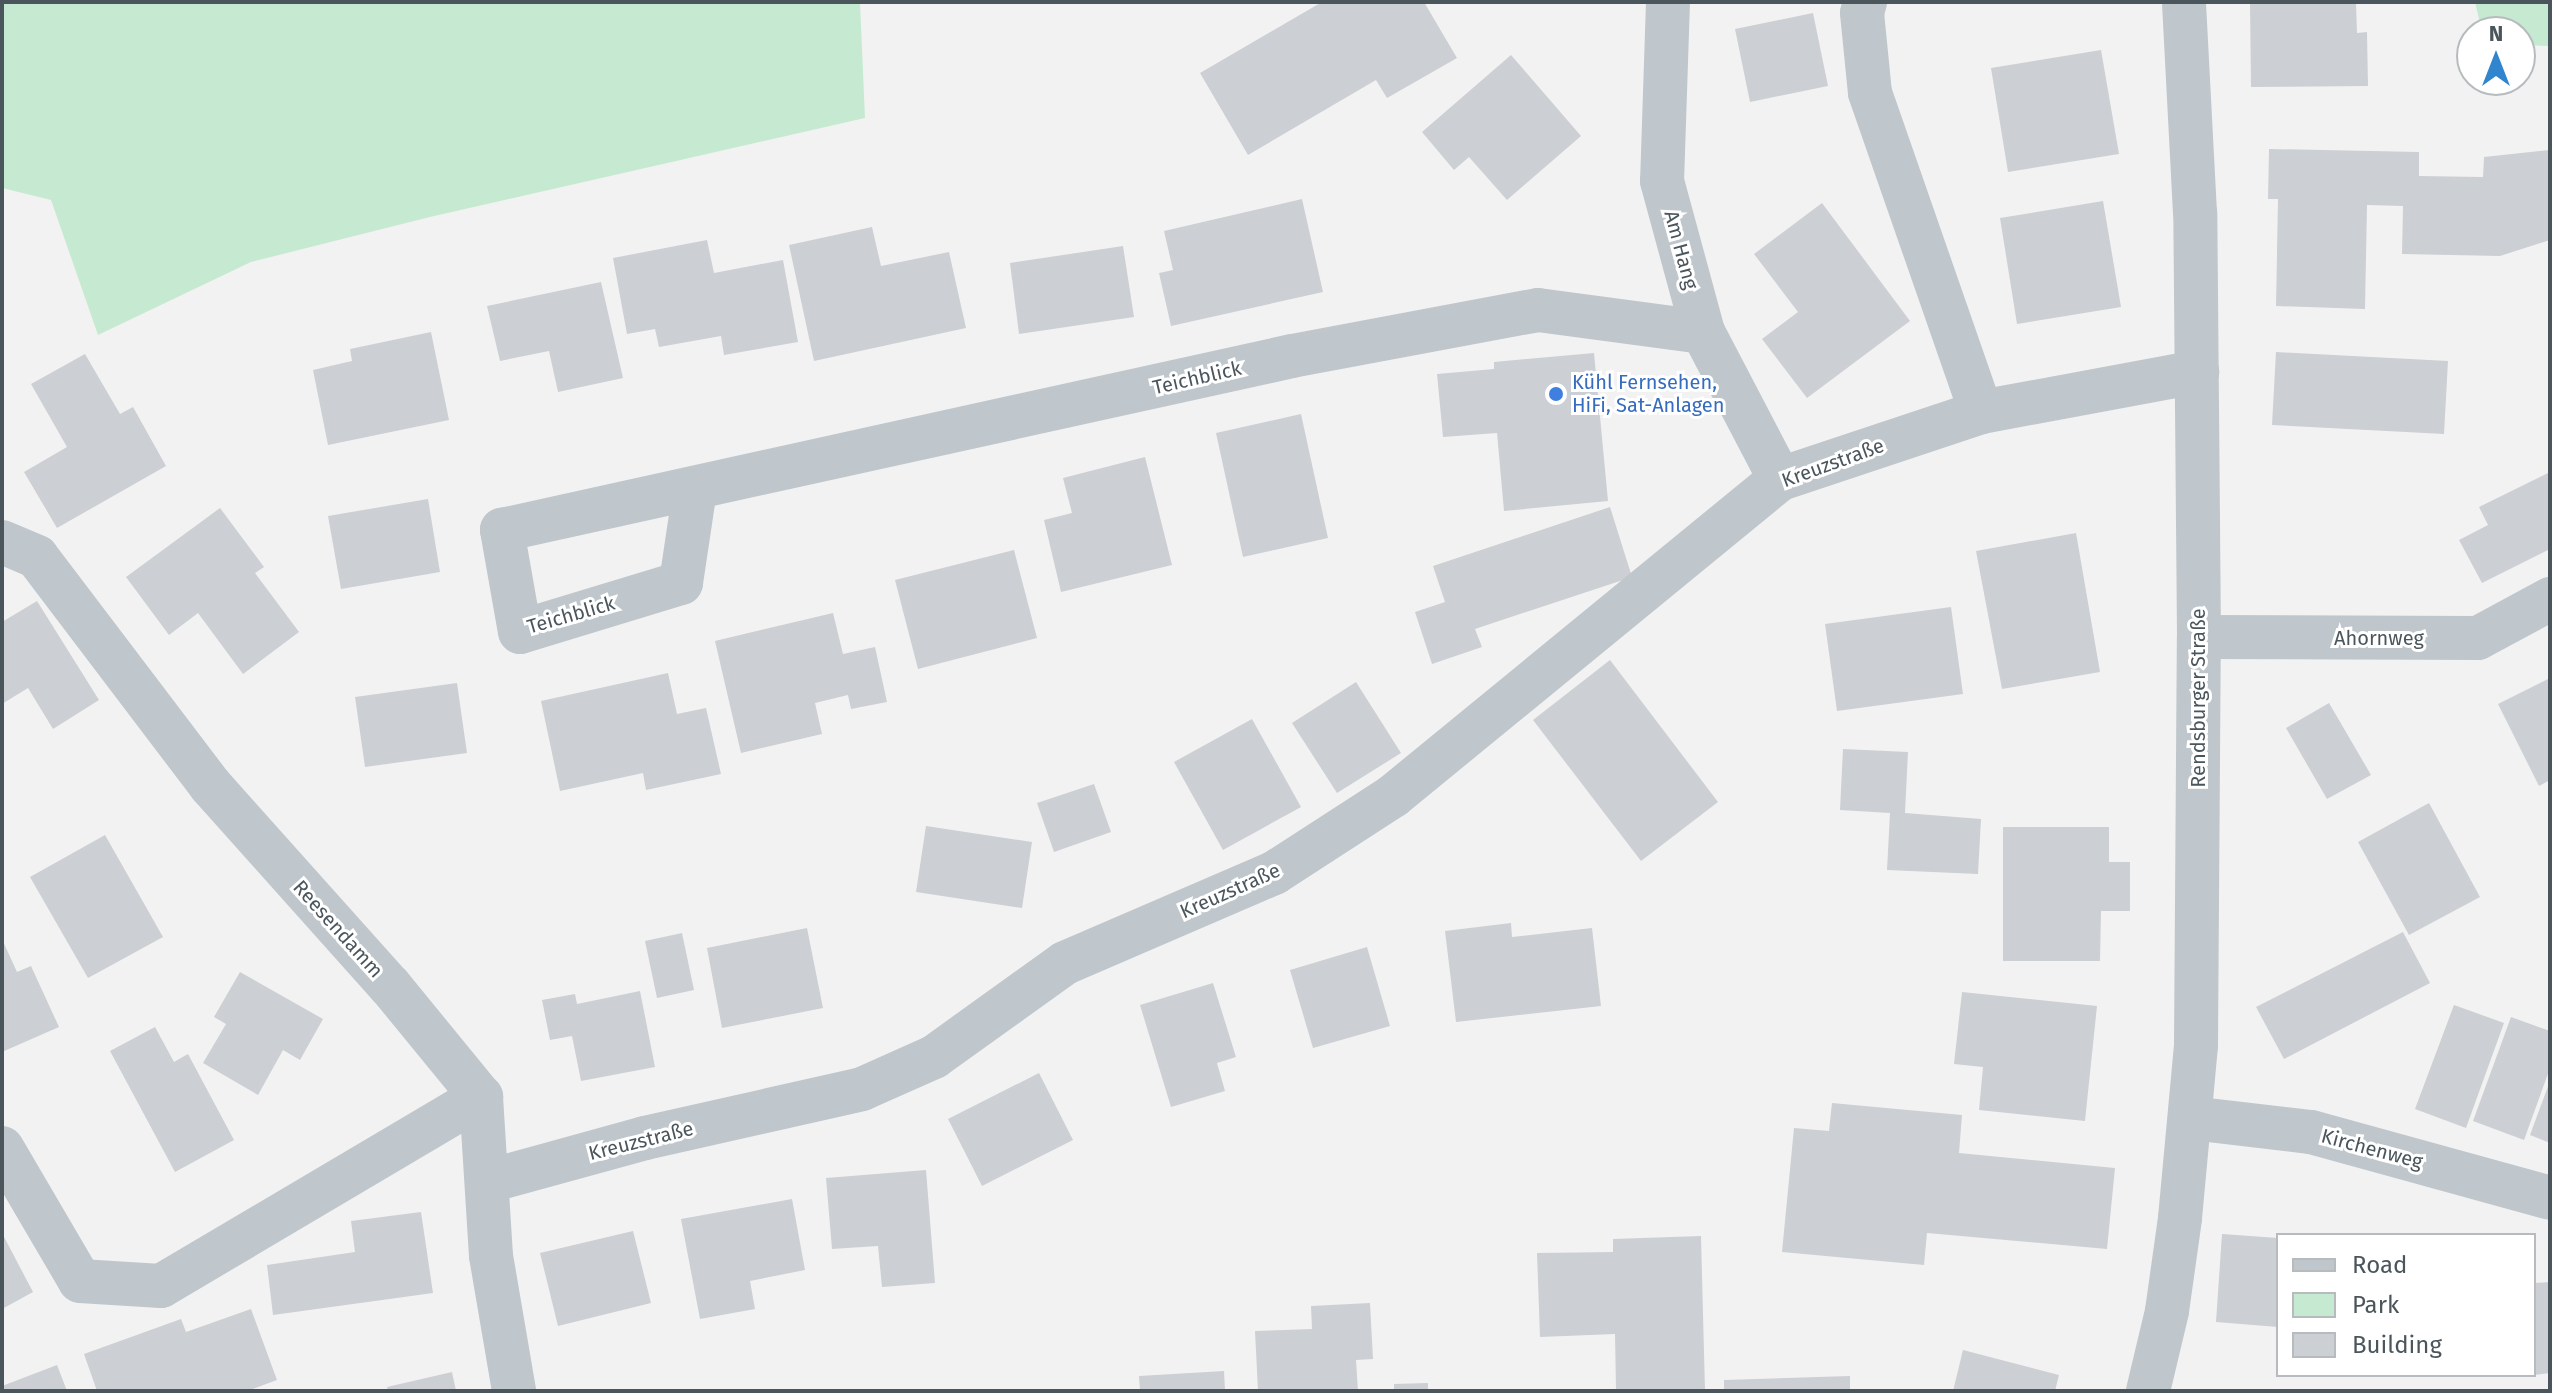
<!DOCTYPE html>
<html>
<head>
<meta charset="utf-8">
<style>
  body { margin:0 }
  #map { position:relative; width:2552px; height:1393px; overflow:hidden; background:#f3f2f2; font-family:"Fira Sans",sans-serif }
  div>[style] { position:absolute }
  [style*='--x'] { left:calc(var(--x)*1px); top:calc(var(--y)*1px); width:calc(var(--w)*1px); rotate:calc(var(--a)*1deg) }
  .green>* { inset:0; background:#c6ead1 }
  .building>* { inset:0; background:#cccfd3 }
  .minor>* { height:44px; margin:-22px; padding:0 22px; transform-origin:22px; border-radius:22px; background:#bfc7cc }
  .dots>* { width:22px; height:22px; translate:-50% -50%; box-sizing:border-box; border:4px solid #fff; border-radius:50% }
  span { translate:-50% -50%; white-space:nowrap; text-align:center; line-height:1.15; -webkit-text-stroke:6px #fff; paint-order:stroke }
  .street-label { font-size:20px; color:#4b565c }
  .shop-label { font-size:20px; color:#366cbe }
  .left { translate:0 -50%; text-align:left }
  .frame { position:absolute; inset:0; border:4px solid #4b565c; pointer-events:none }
  .legend { position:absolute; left:2276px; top:1233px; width:260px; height:144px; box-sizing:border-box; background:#fff; border:2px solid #b7bbbe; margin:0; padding:10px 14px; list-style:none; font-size:24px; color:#4b565c }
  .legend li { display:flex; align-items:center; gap:16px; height:40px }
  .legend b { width:40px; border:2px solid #b7bbbe }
  .north { position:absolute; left:2456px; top:16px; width:80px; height:80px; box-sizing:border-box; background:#fff; border:2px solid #b7bbbe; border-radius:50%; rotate:0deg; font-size:22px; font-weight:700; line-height:32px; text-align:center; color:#4b565c }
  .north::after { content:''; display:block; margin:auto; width:28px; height:36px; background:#3185ce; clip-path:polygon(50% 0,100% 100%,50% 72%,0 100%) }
</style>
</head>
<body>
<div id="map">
  <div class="green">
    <i style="clip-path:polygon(2px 2px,860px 2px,865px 118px,430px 217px,251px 262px,98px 335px,51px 200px,2px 188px)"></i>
    <i style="clip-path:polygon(2475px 2px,2550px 2px,2550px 46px,2520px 45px,2520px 32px,2482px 32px)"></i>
  </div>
  <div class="building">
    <i style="clip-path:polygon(1322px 2px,1424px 2px,1457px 58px,1387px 98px,1376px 80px,1248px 155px,1200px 73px)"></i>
    <i style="clip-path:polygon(2250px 2px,2356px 2px,2357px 33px,2367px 32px,2368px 86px,2251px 87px)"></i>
    <i style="clip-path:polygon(1813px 13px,1828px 86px,1750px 102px,1735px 29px)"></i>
    <i style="clip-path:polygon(2101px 50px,2119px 154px,2008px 172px,1991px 68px)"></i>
    <i style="clip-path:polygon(1511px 55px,1581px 136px,1507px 200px,1469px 157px,1454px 170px,1422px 132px)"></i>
    <i style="clip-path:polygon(2269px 149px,2419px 152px,2419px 176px,2483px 177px,2484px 157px,2550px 150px,2550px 240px,2500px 256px,2402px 254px,2403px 206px,2367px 205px,2365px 309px,2276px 306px,2278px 199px,2268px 199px)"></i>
    <i style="clip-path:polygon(1302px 199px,1323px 292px,1171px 326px,1159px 273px,1173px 270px,1164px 231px)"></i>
    <i style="clip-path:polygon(2103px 201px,2121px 307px,2017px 324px,2000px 218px)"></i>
    <i style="clip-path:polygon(1822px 203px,1910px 321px,1807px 398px,1762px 339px,1798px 312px,1754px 254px)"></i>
    <i style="clip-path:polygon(872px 227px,881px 266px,949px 252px,966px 328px,814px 361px,789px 245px)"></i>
    <i style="clip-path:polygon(707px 240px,714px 273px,783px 260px,798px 342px,724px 355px,721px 336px,659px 347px,655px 329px,627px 334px,613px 258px)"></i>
    <i style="clip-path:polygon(1123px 246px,1134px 317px,1019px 334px,1010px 263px)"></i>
    <i style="clip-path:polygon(601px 282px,623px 378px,558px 392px,549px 351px,500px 361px,487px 306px)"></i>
    <i style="clip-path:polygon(431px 332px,449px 420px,328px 445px,313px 370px,352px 361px,350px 349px)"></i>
    <i style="clip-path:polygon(2276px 352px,2448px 361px,2444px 434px,2272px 425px)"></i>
    <i style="clip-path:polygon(1594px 353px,1608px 501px,1504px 511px,1497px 433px,1443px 437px,1437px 374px,1494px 369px,1494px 362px)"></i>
    <i style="clip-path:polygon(85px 354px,120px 414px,133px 407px,166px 466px,57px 528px,24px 472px,67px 447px,31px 384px)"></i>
    <i style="clip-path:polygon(1301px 414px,1328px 538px,1243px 557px,1216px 433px)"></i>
    <i style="clip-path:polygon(1145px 457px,1172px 565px,1061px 592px,1044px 520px,1072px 513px,1063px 478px)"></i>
    <i style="clip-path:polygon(2550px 472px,2550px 549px,2482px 583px,2459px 540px,2488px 525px,2479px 507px)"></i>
    <i style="clip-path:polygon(428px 499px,440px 572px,341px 589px,328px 516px)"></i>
    <i style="clip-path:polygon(1610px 507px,1632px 577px,1475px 629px,1482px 647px,1432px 664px,1415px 612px,1445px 602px,1433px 566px)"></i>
    <i style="clip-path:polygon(220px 508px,264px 567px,255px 573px,299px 632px,243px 674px,198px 613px,169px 635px,126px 577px)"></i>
    <i style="clip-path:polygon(2076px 533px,2100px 672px,2002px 689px,1976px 551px)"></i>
    <i style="clip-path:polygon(1014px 550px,1037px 638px,918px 669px,895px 580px)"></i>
    <i style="clip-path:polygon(37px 601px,99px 700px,53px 729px,28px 688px,2px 704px,2px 622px)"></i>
    <i style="clip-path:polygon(1951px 607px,1963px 694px,1837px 711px,1825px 624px)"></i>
    <i style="clip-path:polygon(833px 613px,843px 654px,875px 647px,887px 702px,851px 709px,848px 695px,815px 703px,822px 734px,741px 753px,715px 641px)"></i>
    <i style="clip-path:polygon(1610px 660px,1718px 802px,1641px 861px,1533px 720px)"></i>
    <i style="clip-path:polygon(668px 673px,677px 714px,706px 708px,721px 774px,646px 790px,643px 773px,560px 791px,541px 701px)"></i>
    <i style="clip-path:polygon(2550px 678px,2550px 780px,2539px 786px,2498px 704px)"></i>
    <i style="clip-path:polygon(1356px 682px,1401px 753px,1337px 793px,1292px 723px)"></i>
    <i style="clip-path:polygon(457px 683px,467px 753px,365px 767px,355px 697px)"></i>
    <i style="clip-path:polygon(2329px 703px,2371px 775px,2327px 799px,2286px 728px)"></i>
    <i style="clip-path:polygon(1252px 719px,1301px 807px,1223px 850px,1174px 762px)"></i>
    <i style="clip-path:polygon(1843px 749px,1908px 752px,1905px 813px,1981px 819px,1978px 874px,1887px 870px,1890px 813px,1840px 810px)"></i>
    <i style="clip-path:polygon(1094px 784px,1111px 832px,1054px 852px,1037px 803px)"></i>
    <i style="clip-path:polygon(2429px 803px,2480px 897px,2409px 935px,2358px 842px)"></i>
    <i style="clip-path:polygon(926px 826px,1032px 842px,1022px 908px,916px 892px)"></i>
    <i style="clip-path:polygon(2003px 827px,2109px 827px,2109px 862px,2130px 862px,2130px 911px,2101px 911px,2100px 961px,2003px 961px)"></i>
    <i style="clip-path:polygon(105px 835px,163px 937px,88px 978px,30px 877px)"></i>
    <i style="clip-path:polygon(1511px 923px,1512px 937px,1592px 928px,1601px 1006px,1456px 1022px,1445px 931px)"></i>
    <i style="clip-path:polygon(807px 928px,823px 1008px,722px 1028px,707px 948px)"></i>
    <i style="clip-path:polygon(2403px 932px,2430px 983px,2284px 1059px,2256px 1007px)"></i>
    <i style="clip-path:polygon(682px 933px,694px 990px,657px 998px,645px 941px)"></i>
    <i style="clip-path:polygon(2px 939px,17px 972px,31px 966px,59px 1027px,2px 1052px)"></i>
    <i style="clip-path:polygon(1367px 947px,1390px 1026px,1313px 1048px,1290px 970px)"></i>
    <i style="clip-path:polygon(240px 972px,323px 1019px,300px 1060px,283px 1050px,258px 1095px,203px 1063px,226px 1024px,214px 1017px)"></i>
    <i style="clip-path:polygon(1213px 983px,1236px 1057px,1217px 1063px,1225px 1091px,1171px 1107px,1140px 1005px)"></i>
    <i style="clip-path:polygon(640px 991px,655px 1067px,581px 1081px,572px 1036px,550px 1040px,542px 1000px,575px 994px,577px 1004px)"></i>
    <i style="clip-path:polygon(1962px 992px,2097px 1006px,2085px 1121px,1979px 1110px,1983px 1067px,1954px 1064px)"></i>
    <i style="clip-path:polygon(2454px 1005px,2504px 1023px,2466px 1128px,2415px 1109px)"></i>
    <i style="clip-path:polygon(2511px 1017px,2550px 1031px,2550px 1068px,2524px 1140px,2473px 1121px)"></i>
    <i style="clip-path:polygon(155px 1027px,174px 1062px,188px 1054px,234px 1140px,175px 1172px,110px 1051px)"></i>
    <i style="clip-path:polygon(1039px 1073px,1073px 1140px,982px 1186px,948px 1119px)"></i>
    <i style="clip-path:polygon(2550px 1081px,2550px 1143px,2530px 1135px)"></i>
    <i style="clip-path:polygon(1832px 1103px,1962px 1115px,1959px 1153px,2115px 1168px,2107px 1249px,1927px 1233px,1924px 1265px,1782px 1252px,1794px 1128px,1829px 1131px)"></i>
    <i style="clip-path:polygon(926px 1170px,935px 1283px,882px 1287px,878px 1246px,832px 1249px,826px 1178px)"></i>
    <i style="clip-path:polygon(792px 1199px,805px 1270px,750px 1281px,755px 1309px,700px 1319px,681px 1219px)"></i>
    <i style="clip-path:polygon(421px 1212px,433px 1293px,273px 1315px,267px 1265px,355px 1252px,351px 1221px)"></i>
    <i style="clip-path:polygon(633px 1231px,651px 1303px,558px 1326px,540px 1253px)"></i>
    <i style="clip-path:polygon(2px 1233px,33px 1292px,2px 1309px)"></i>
    <i style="clip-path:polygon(2222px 1234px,2278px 1238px,2278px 1327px,2216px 1322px)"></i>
    <i style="clip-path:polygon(1701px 1236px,1705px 1391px,1616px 1391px,1615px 1334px,1540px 1337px,1537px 1253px,1613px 1252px,1613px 1239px)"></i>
    <i style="clip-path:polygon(2550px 1282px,2550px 1373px,2534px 1375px,2534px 1283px)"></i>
    <i style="clip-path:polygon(1370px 1303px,1373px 1359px,1356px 1360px,1358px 1391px,1258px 1391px,1255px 1331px,1312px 1329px,1311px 1306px)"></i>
    <i style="clip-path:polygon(251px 1309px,277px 1380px,247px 1391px,97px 1391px,84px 1354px,181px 1319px,186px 1332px)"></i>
    <i style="clip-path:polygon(1963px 1350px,2059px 1375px,2055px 1391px,1953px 1391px)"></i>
    <i style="clip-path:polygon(57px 1365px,67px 1391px,2px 1391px,2px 1386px)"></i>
    <i style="clip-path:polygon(1224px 1371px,1225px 1391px,1140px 1391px,1139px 1376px)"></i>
    <i style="clip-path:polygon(452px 1372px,456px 1391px,388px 1391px,387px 1387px)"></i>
    <i style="clip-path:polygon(1850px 1376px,1850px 1391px,1724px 1391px,1724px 1380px)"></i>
    <i style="clip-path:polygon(1428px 1383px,1428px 1391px,1394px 1391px,1394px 1384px)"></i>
  </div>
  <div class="minor">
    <i style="--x:1668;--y:2;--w:179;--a:91.9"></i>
    <i style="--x:1662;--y:181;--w:156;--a:74.8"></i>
    <i style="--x:1703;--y:332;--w:166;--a:62.4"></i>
    <i style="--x:1865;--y:2;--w:11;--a:105"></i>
    <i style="--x:1862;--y:13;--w:80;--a:84.3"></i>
    <i style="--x:1870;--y:93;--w:338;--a:70.8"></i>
    <i style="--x:695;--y:489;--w:95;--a:98.5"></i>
    <i style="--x:681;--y:583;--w:168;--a:163.1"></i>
    <i style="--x:520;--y:632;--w:104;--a:-100"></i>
    <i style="--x:502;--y:530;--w:809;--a:-12.42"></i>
    <i style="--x:1292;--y:356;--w:250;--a:-10.6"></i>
    <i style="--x:1538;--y:310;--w:166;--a:7.6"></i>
    <i style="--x:2;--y:542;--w:38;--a:23"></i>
    <i style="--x:37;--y:557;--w:286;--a:52.8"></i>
    <i style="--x:210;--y:785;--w:270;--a:48.2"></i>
    <i style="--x:390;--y:986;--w:144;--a:50.7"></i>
    <i style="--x:481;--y:1097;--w:159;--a:86.4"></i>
    <i style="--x:491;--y:1256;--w:137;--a:80.3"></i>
    <i style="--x:2199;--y:637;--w:279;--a:0.2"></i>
    <i style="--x:2478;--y:638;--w:82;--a:-28.4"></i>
    <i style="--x:2191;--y:1118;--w:121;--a:6.7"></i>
    <i style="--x:2311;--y:1132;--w:248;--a:15.4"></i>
    <i style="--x:2;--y:1148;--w:154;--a:59.6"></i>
    <i style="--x:80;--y:1281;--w:81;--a:3.5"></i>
    <i style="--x:161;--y:1286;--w:372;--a:-30.6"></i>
    <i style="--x:489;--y:1181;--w:162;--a:-15.4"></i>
    <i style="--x:645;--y:1138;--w:222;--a:-12.7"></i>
    <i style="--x:862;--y:1089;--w:79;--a:-24"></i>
    <i style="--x:934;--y:1057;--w:161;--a:-35.7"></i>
    <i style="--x:1065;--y:963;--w:228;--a:-23.3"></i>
    <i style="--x:1274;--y:873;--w:142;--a:-32.9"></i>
    <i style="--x:1393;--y:796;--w:500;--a:-39.32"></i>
    <i style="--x:1780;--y:479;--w:212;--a:-18.4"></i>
    <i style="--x:1981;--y:412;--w:220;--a:-10.5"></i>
    <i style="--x:2148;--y:1391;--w:82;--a:-76.6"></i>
    <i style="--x:2167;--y:1311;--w:94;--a:-82"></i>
    <i style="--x:2180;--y:1218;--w:174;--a:-84.7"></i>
    <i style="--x:2196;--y:1045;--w:408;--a:-89.6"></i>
    <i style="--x:2199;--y:637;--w:424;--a:-90.5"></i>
    <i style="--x:2195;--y:213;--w:211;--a:-93"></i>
  </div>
  <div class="dots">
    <i style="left:1556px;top:394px;background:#3f7fe0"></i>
  </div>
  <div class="street-label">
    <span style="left:1681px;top:250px;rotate:75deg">Am Hang</span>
    <span style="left:1197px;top:378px;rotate:-13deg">Teichblick</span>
    <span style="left:1833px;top:463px;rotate:-20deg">Kreuzstraße</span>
    <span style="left:571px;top:615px;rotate:-16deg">Teichblick</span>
    <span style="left:2379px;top:638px">Ahornweg</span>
    <span style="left:2198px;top:698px;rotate:-90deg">Rendsburger Straße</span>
    <span style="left:1230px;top:891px;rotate:-24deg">Kreuzstraße</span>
    <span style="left:338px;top:929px;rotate:48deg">Reesendamm</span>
    <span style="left:641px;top:1141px;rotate:-14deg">Kreuzstraße</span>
    <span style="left:2372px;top:1149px;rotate:15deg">Kirchenweg</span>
  </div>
  <div class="shop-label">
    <span class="left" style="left:1572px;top:394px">Kühl Fernsehen,<br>HiFi, Sat-Anlagen</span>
  </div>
  <div class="frame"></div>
  <ul class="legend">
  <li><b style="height:10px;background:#bfc7cc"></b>Road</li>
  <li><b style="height:22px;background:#c6ead1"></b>Park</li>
  <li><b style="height:22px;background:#cccfd3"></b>Building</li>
  </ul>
  <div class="north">N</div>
</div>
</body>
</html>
